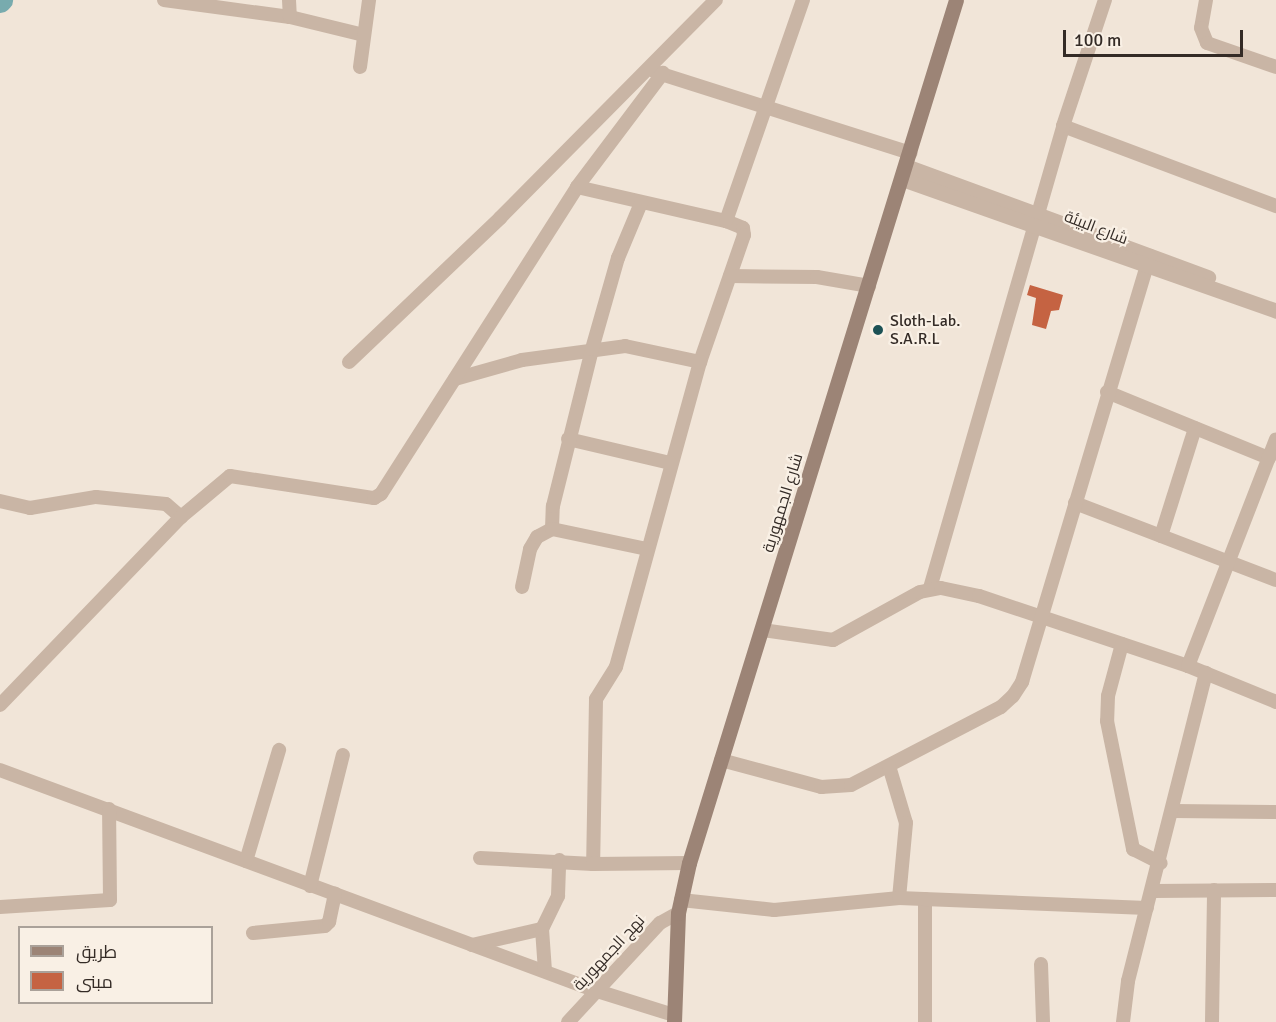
<!DOCTYPE html>
<html>
<head>
<meta charset="utf-8">
<style>
  body { margin:0 }
  #map { position:relative; width:1276px; height:1022px; overflow:hidden; background:#f1e5d8; font-family:Signika,Cairo,sans-serif }
  div>[style] { position:absolute }
  [style*='--x'] { left:calc(var(--x)*1px); top:calc(var(--y)*1px); width:calc(var(--w)*1px); rotate:calc(var(--a)*1deg) }
  .river>* { height:21px; margin:-10.5px; padding:0 10.5px; transform-origin:10.5px; border-radius:10.5px; background:#78abae }
  .building>* { inset:0; background:#c56342 }
  .minor>* { height:14px; margin:-7px; padding:0 7px; transform-origin:7px; border-radius:7px; background:#c9b5a5 }
  .tertiary>* { height:15px; margin:-7.5px; padding:0 7.5px; transform-origin:7.5px; border-radius:7.5px; background:#c9b5a5 }
  .secondary>* { height:15px; margin:-7.5px; padding:0 7.5px; transform-origin:7.5px; border-radius:7.5px; background:#9c8476 }
  .dots>* { width:16px; height:16px; translate:-50% -50%; box-sizing:border-box; border:3px solid #f9f0e5; border-radius:50% }
  span { translate:-50% -50%; white-space:nowrap; text-align:center; line-height:1.15; -webkit-text-stroke:4.5px #f9f0e5; paint-order:stroke }
  .street-label { font-size:16px; color:#342b26 }
  .poi-label { font-size:16px; color:#342b26 }
  .left { translate:0 -50%; text-align:left }
  .legend { position:absolute; left:18px; top:926px; width:195px; height:78px; box-sizing:border-box; background:#f9f0e5; border:2px solid #aaa199; margin:0; padding:8px 10px; list-style:none; font-size:18px; color:#342b26 }
  .legend li { display:flex; align-items:center; gap:12px; height:30px }
  .legend b { width:30px; border:2px solid #aaa199 }
  .scale { position:absolute; left:1063px; top:30px; width:180px; height:27px; box-sizing:border-box; border:3px solid #342b26; border-top:0; padding-left:8px; font-size:18px; line-height:21px; white-space:nowrap; color:#342b26; -webkit-text-stroke:4px #f9f0e5; paint-order:stroke }
</style>
</head>
<body>
<div id="map">
  <div class="river">
    <i style="--x:0;--y:2;--w:3;--a:-45"></i>
  </div>
  <div class="building">
    <i style="clip-path:polygon(1030px 285px,1063px 295px,1059px 310px,1051px 311px,1046px 329px,1032px 325px,1036px 298px,1027px 295px)"></i>
  </div>
  <div class="minor">
    <i style="--x:164;--y:0;--w:127;--a:7.7"></i>
    <i style="--x:290;--y:17;--w:76;--a:13.7"></i>
    <i style="--x:289;--y:0;--w:17;--a:87"></i>
    <i style="--x:1206;--y:0;--w:28;--a:100"></i>
    <i style="--x:1201;--y:28;--w:16;--a:68"></i>
    <i style="--x:1207;--y:43;--w:73;--a:19.2"></i>
    <i style="--x:360;--y:67;--w:68;--a:-82.3"></i>
    <i style="--x:655;--y:72;--w:268;--a:17.6"></i>
    <i style="--x:1063;--y:126;--w:228;--a:20.6"></i>
    <i style="--x:577;--y:187;--w:153;--a:12.9"></i>
    <i style="--x:726;--y:221;--w:18;--a:22"></i>
    <i style="--x:743;--y:228;--w:7;--a:82"></i>
    <i style="--x:744;--y:235;--w:134;--a:109.1"></i>
    <i style="--x:700;--y:362;--w:316;--a:105.4"></i>
    <i style="--x:616;--y:667;--w:38;--a:122"></i>
    <i style="--x:596;--y:699;--w:165;--a:91"></i>
    <i style="--x:726;--y:221;--w:234;--a:-70.8"></i>
    <i style="--x:730;--y:276;--w:87;--a:0.7"></i>
    <i style="--x:817;--y:277;--w:53;--a:9.8"></i>
    <i style="--x:349;--y:362;--w:209;--a:-43.6"></i>
    <i style="--x:500;--y:218;--w:307;--a:-45.3"></i>
    <i style="--x:455;--y:379;--w:70;--a:-15.8"></i>
    <i style="--x:522;--y:360;--w:104;--a:-7.7"></i>
    <i style="--x:625;--y:346;--w:77;--a:12"></i>
    <i style="--x:1107;--y:392;--w:175;--a:22.2"></i>
    <i style="--x:568;--y:439;--w:105;--a:13.2"></i>
    <i style="--x:0;--y:501;--w:31;--a:13"></i>
    <i style="--x:30;--y:508;--w:67;--a:-9.5"></i>
    <i style="--x:96;--y:497;--w:70;--a:5.7"></i>
    <i style="--x:166;--y:504;--w:20;--a:41"></i>
    <i style="--x:1075;--y:503;--w:215;--a:21"></i>
    <i style="--x:552;--y:529;--w:23;--a:-88"></i>
    <i style="--x:553;--y:506;--w:162;--a:-76"></i>
    <i style="--x:592;--y:349;--w:95;--a:-74.1"></i>
    <i style="--x:618;--y:258;--w:60;--a:-67.3"></i>
    <i style="--x:1161;--y:536;--w:113;--a:-72.5"></i>
    <i style="--x:522;--y:587;--w:39;--a:-78"></i>
    <i style="--x:530;--y:549;--w:14;--a:-60"></i>
    <i style="--x:537;--y:537;--w:17;--a:-28"></i>
    <i style="--x:552;--y:529;--w:97;--a:11.9"></i>
    <i style="--x:930;--y:588;--w:481;--a:-73.9"></i>
    <i style="--x:1063;--y:126;--w:133;--a:-71.6"></i>
    <i style="--x:762;--y:630;--w:72;--a:8"></i>
    <i style="--x:833;--y:640;--w:99;--a:-28.9"></i>
    <i style="--x:920;--y:592;--w:21;--a:-11"></i>
    <i style="--x:941;--y:588;--w:39;--a:12"></i>
    <i style="--x:979;--y:596;--w:220;--a:18.5"></i>
    <i style="--x:1188;--y:666;--w:95;--a:22.2"></i>
    <i style="--x:1122;--y:644;--w:54;--a:105.1"></i>
    <i style="--x:1108;--y:696;--w:25;--a:92"></i>
    <i style="--x:1107;--y:721;--w:131;--a:78.5"></i>
    <i style="--x:1133;--y:849;--w:31;--a:27"></i>
    <i style="--x:1188;--y:666;--w:243;--a:-68.8"></i>
    <i style="--x:0;--y:705;--w:261;--a:-46.1"></i>
    <i style="--x:181;--y:517;--w:64;--a:-39.9"></i>
    <i style="--x:230;--y:476;--w:146;--a:8.7"></i>
    <i style="--x:374;--y:498;--w:8;--a:-30"></i>
    <i style="--x:381;--y:494;--w:364;--a:-57.4"></i>
    <i style="--x:577;--y:187;--w:143;--a:-53"></i>
    <i style="--x:721;--y:760;--w:104;--a:15.1"></i>
    <i style="--x:821;--y:787;--w:30;--a:-4"></i>
    <i style="--x:851;--y:785;--w:169;--a:-27.5"></i>
    <i style="--x:1001;--y:707;--w:16;--a:-43"></i>
    <i style="--x:1013;--y:696;--w:17;--a:-57"></i>
    <i style="--x:1022;--y:682;--w:445;--a:-73.3"></i>
    <i style="--x:889;--y:766;--w:59;--a:73.4"></i>
    <i style="--x:906;--y:823;--w:75;--a:95.3"></i>
    <i style="--x:0;--y:770;--w:633;--a:20.32"></i>
    <i style="--x:594;--y:990;--w:84;--a:17.4"></i>
    <i style="--x:1173;--y:811;--w:103;--a:0.6"></i>
    <i style="--x:480;--y:858;--w:113;--a:3"></i>
    <i style="--x:593;--y:864;--w:96;--a:-0.6"></i>
    <i style="--x:246;--y:861;--w:116;--a:-73.4"></i>
    <i style="--x:310;--y:886;--w:135;--a:-75.9"></i>
    <i style="--x:1154;--y:891;--w:122;--a:-0.5"></i>
    <i style="--x:925;--y:899;--w:123;--a:90"></i>
    <i style="--x:681;--y:900;--w:94;--a:6.1"></i>
    <i style="--x:774;--y:910;--w:126;--a:-5.5"></i>
    <i style="--x:899;--y:898;--w:248;--a:2.3"></i>
    <i style="--x:0;--y:907;--w:110;--a:-3.6"></i>
    <i style="--x:110;--y:900;--w:91;--a:-90.6"></i>
    <i style="--x:253;--y:933;--w:72;--a:-5.6"></i>
    <i style="--x:325;--y:926;--w:6;--a:-45"></i>
    <i style="--x:329;--y:922;--w:29;--a:-78"></i>
    <i style="--x:472;--y:945;--w:72;--a:-12.9"></i>
    <i style="--x:1041;--y:964;--w:58;--a:88"></i>
    <i style="--x:545;--y:971;--w:42;--a:-94.1"></i>
    <i style="--x:542;--y:929;--w:37;--a:-64"></i>
    <i style="--x:558;--y:896;--w:36;--a:-88"></i>
    <i style="--x:568;--y:1022;--w:135;--a:-47.1"></i>
    <i style="--x:660;--y:923;--w:21;--a:-29"></i>
    <i style="--x:1123;--y:1022;--w:41;--a:-83"></i>
    <i style="--x:1128;--y:981;--w:318;--a:-75.8"></i>
    <i style="--x:1212;--y:1022;--w:132;--a:-89.1"></i>
  </div>
  <div class="tertiary">
    <i style="--x:906;--y:166;--w:322;--a:20.2"></i>
    <i style="--x:902;--y:179;--w:397;--a:19.4"></i>
  </div>
  <div class="secondary">
    <i style="--x:674;--y:1022;--w:109;--a:-87.9"></i>
    <i style="--x:678;--y:913;--w:51;--a:-77.6"></i>
    <i style="--x:689;--y:863;--w:903;--a:-72.81"></i>
  </div>
  <div class="dots">
    <i style="left:878px;top:330px;background:#1c5155"></i>
  </div>
  <div class="street-label">
    <span style="left:1096px;top:228px;rotate:21deg">شارع البيئة</span>
    <span style="left:783px;top:503px;rotate:-73deg">شارع الجمهورية</span>
    <span style="left:609px;top:953px;rotate:-47deg">نهج الجمهورية</span>
  </div>
  <div class="poi-label">
    <span class="left" style="left:890px;top:330px">Sloth-Lab.<br>S.A.R.L</span>
  </div>
  <ul class="legend">
  <li><b style="height:8px;background:#9c8476"></b>طريق</li>
  <li><b style="height:16px;background:#c56342"></b>مبنى</li>
  </ul>
  <div class="scale">100 m</div>
</div>
</body>
</html>
